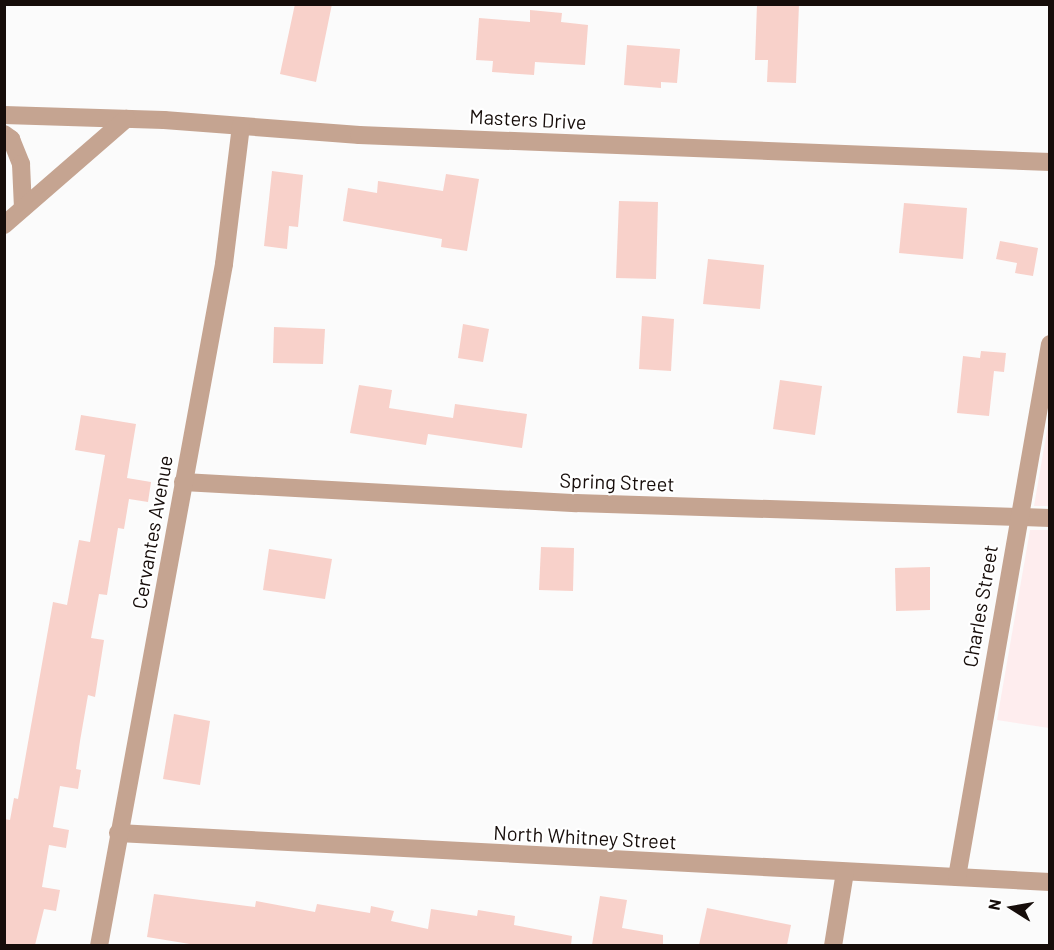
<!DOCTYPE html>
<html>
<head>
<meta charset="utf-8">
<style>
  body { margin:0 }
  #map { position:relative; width:1054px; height:950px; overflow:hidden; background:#fbfbfb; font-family:Barlow,sans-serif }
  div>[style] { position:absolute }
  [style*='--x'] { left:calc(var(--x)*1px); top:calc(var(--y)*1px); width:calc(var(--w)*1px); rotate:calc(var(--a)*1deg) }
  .commercial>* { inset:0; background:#feedee }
  .building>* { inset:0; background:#f8d1ca }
  .minor>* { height:18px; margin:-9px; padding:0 9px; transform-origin:9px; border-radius:9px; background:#c5a491 }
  span { translate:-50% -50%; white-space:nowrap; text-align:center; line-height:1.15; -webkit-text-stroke:4.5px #fff; paint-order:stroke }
  .street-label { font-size:20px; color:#160d0a }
  .frame { position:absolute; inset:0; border:6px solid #160d0a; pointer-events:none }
  .north { position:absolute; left:982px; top:878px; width:60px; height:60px; -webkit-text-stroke:4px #fff; paint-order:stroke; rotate:281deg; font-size:16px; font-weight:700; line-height:24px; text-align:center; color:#160d0a }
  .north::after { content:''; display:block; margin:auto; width:21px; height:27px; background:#160d0a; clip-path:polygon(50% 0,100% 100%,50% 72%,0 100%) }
</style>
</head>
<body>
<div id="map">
  <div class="commercial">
    <i style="clip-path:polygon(1049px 419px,1049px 506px,1034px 506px)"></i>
    <i style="clip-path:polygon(1030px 530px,1049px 530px,1049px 728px,997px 720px)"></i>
  </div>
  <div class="building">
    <i style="clip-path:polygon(295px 4px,332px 4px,316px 82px,280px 74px)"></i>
    <i style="clip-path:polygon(757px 4px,799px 4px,796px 83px,767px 82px,768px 60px,755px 60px)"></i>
    <i style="clip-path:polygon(530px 10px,562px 13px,561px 22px,588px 25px,585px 65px,535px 62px,534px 75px,492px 72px,493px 61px,476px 60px,479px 18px,530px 22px)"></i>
    <i style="clip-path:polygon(627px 45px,680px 49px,677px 83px,661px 82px,661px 88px,624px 85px)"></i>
    <i style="clip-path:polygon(272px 171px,303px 175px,298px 227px,289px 226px,287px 249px,264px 246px)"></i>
    <i style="clip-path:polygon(446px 174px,479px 179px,467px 251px,441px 247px,442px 239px,343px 221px,348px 188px,377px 193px,378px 181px,443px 191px)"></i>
    <i style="clip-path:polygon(619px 201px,658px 202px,656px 279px,616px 278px)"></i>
    <i style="clip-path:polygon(904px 203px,967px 208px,963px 259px,899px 253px)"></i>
    <i style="clip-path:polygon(1000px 241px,1038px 248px,1033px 276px,1015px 273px,1017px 263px,996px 259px)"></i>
    <i style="clip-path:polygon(708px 259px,764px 265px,760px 309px,703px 304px)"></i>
    <i style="clip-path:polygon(642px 316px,674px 319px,671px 371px,639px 369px)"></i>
    <i style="clip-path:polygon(463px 324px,489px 329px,483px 362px,458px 358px)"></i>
    <i style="clip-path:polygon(274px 327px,325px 329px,323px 364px,273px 363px)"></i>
    <i style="clip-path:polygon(981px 351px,1006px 353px,1004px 372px,994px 371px,989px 416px,957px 413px,963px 356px,980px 358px)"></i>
    <i style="clip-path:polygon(780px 380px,822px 386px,815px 435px,773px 429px)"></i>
    <i style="clip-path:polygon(359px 385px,392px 390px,389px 408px,453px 418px,455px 404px,527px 414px,522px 448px,428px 434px,426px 445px,350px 433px)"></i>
    <i style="clip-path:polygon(81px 415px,136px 424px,127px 478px,151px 482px,148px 502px,129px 499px,124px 529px,118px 528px,107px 595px,99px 594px,91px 638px,104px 640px,95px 697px,88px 695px,80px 741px,76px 769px,81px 770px,78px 789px,60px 786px,53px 827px,69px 830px,66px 848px,49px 845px,42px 887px,60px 890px,56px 911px,44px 909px,35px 945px,4px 945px,4px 819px,10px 820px,14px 798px,18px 799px,53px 602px,67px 605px,79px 540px,90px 542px,105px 455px,75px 450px)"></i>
    <i style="clip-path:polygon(541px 547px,574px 548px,573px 591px,539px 590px)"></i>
    <i style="clip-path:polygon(269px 549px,332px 559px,325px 599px,263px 590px)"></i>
    <i style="clip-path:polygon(930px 567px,930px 610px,896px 611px,895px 568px)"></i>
    <i style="clip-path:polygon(174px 714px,210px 721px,200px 785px,163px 779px)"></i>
    <i style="clip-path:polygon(154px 894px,255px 907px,256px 901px,315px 912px,317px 904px,370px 913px,371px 906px,394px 911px,391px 921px,428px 929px,431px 909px,477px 916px,478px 910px,515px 916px,514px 925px,572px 936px,571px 945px,196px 945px,147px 937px)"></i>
    <i style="clip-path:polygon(600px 896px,627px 900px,622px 928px,663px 935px,663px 945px,592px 945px)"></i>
    <i style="clip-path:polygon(707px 908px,791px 925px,787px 945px,699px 945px)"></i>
  </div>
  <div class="minor">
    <i style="--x:4;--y:115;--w:160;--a:1.8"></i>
    <i style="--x:164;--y:120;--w:196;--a:4.4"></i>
    <i style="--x:359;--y:135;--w:692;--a:2.24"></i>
    <i style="--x:4;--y:134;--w:9;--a:36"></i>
    <i style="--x:11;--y:139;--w:27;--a:68"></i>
    <i style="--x:21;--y:164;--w:44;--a:87.4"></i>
    <i style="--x:4;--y:225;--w:162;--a:-41"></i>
    <i style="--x:183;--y:482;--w:394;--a:3.1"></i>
    <i style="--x:576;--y:503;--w:474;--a:1.8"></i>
    <i style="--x:118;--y:833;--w:933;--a:3.01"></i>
    <i style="--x:957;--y:877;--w:541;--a:-80.1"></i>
    <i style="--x:99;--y:946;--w:693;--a:-79.61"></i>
    <i style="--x:224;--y:264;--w:139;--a:-83"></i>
    <i style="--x:833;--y:946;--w:75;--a:-80.8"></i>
  </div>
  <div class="street-label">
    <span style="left:528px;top:119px;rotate:3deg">Masters Drive</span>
    <span style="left:617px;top:482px;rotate:2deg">Spring Street</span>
    <span style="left:152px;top:532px;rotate:-80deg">Cervantes Avenue</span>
    <span style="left:980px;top:606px;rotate:-80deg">Charles Street</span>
    <span style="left:585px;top:837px;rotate:3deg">North Whitney Street</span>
  </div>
  <div class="frame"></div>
  <div class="north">N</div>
</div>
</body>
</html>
